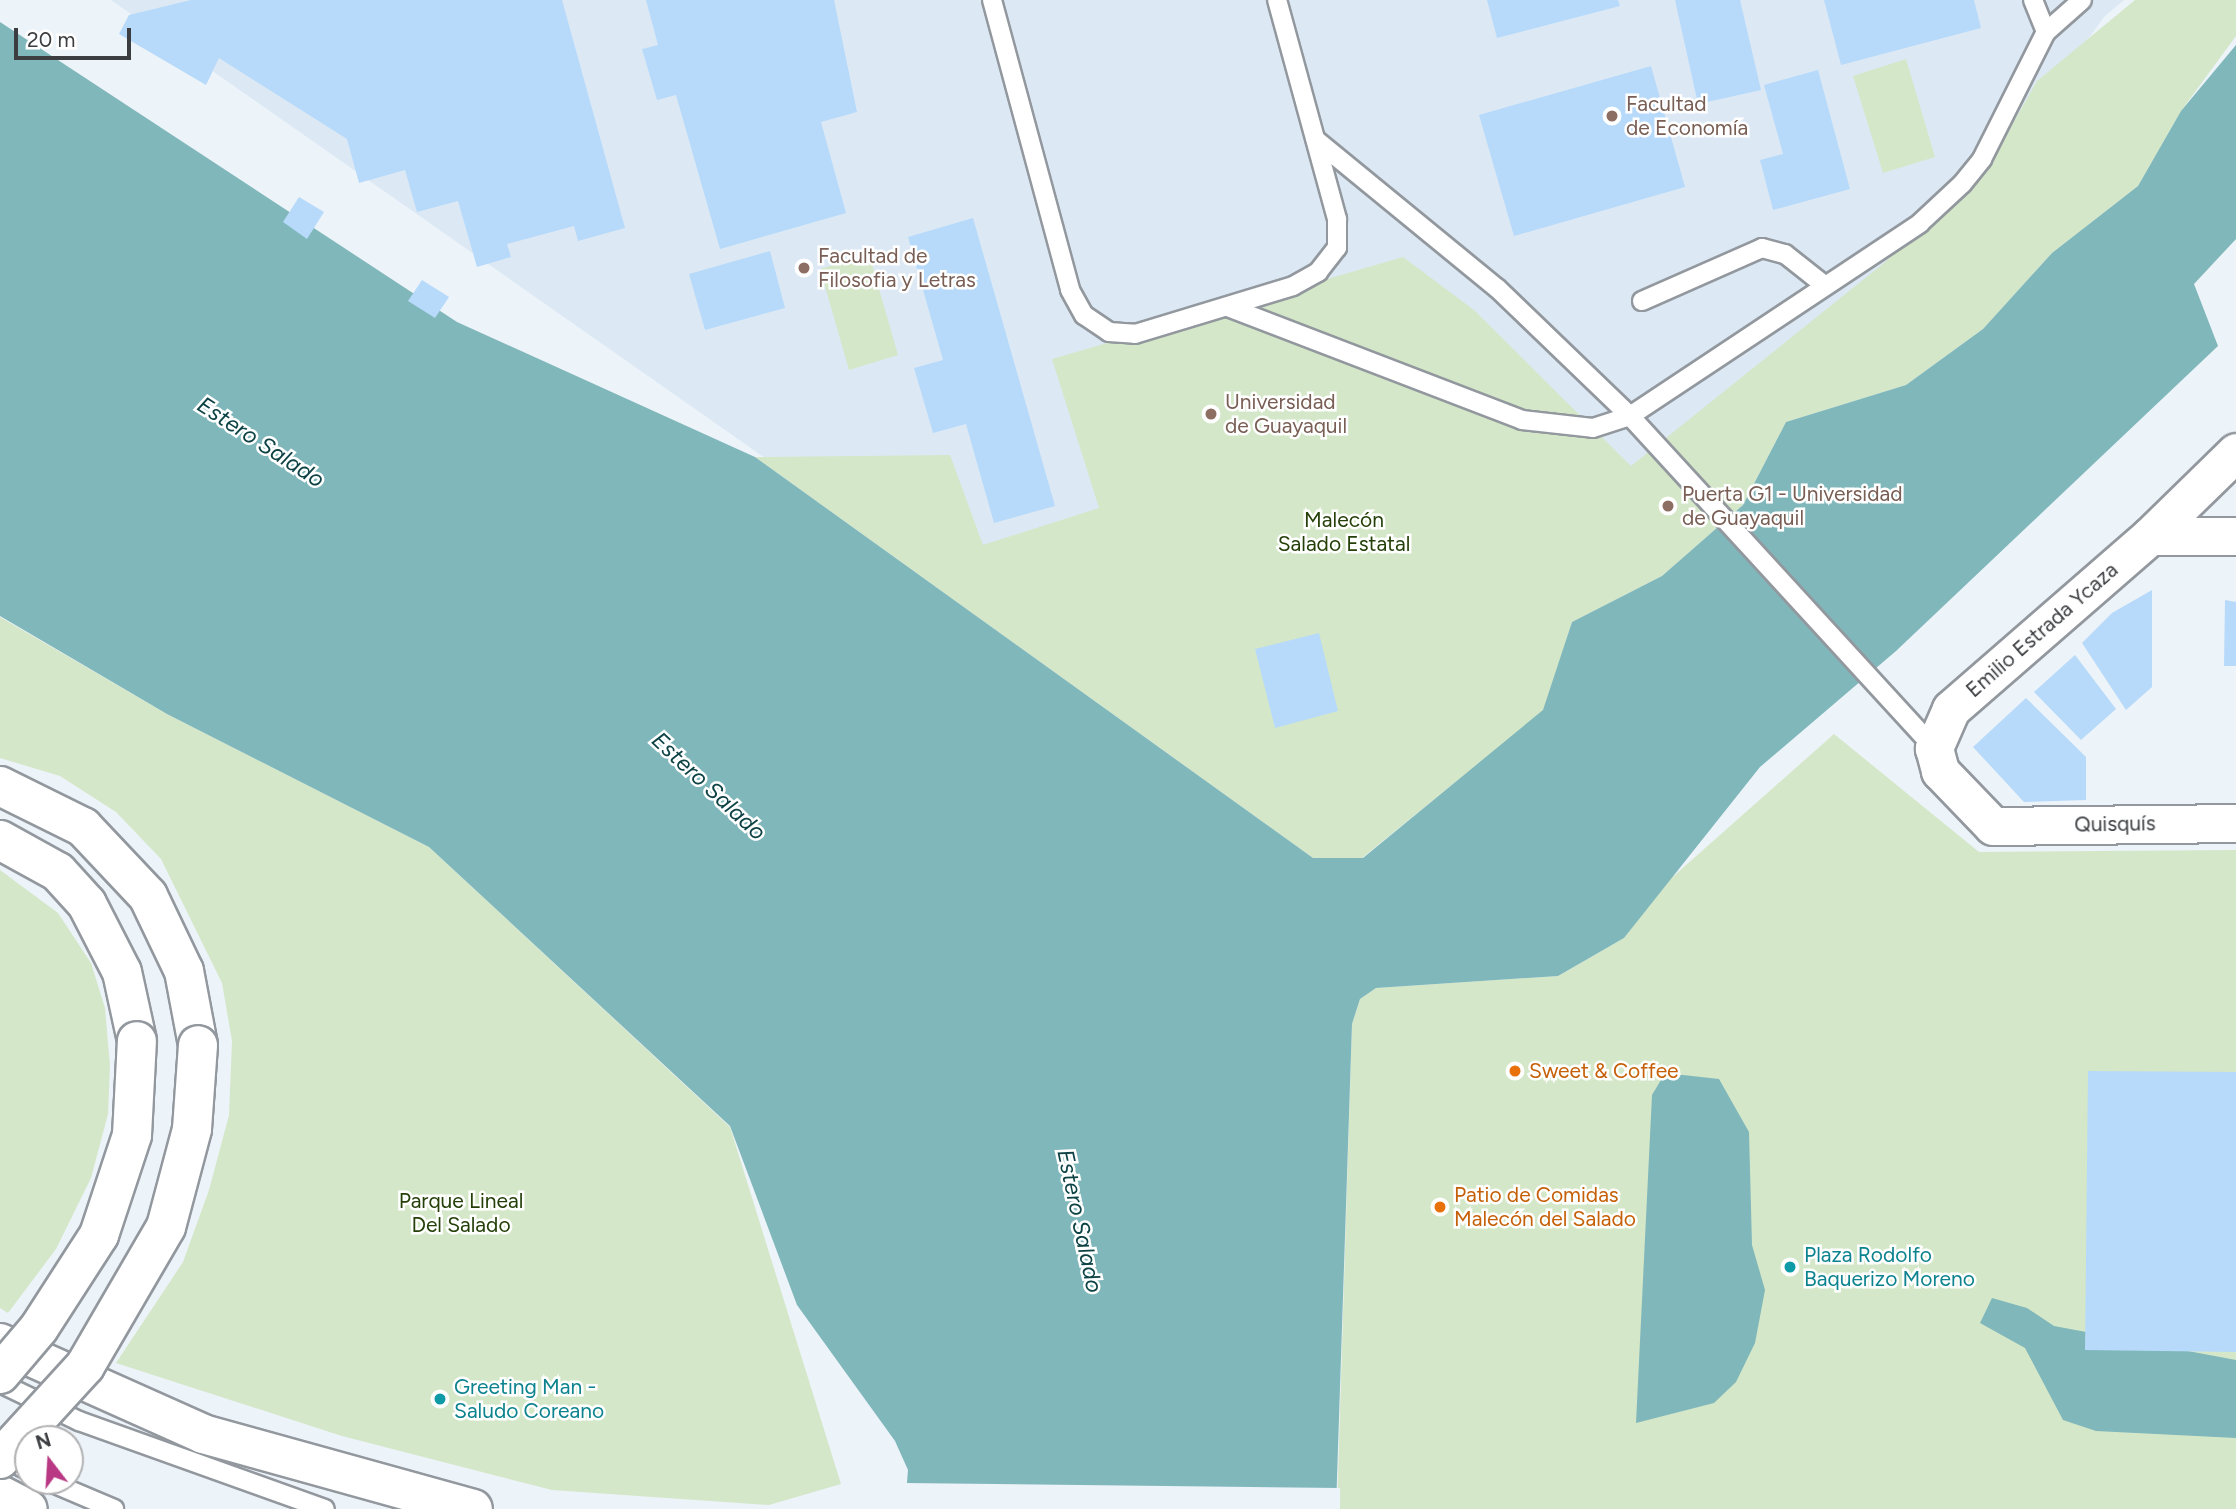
<!DOCTYPE html>
<html>
<head>
<meta charset="utf-8">
<style>
  body { margin:0 }
  #map { position:relative; width:2236px; height:1509px; overflow:hidden; background:#ecf3f9; font-family:Figtree,sans-serif }
  div>[style] { position:absolute }
  [style*='--x'] { left:calc(var(--x)*1px); top:calc(var(--y)*1px); width:calc(var(--w)*1px); rotate:calc(var(--a)*1deg) }
  .built>* { inset:0; background:#dce9f5 }
  .green>* { inset:0; background:#d4e7c8 }
  .water>* { inset:0; background:#80b7bb }
  .pier>* { inset:0; background:#ecf3f9 }
  .building>* { inset:0; background:#b7dafa }
  .roads { filter:drop-shadow(2px 0 #92989e) drop-shadow(-2px 0 #92989e) drop-shadow(0 2px #92989e) drop-shadow(0 -2px #92989e) }
  .lane>* { height:18px; margin:-9px; padding:0 9px; transform-origin:9px; border-radius:9px; background:#fff }
  .street>* { height:37px; margin:-18.5px; padding:0 18.5px; transform-origin:18.5px; border-radius:18.5px; background:#fff }
  .primary>* { height:38px; margin:-19px; padding:0 19px; transform-origin:19px; border-radius:19px; background:#fff }
  .bridges { filter:drop-shadow(2px 0 #92989e) drop-shadow(-2px 0 #92989e) drop-shadow(0 2px #92989e) drop-shadow(0 -2px #92989e) }
  .primary-bridge>* { height:38px; margin:-19px; padding:0 19px; transform-origin:19px; border-radius:19px; background:#fff }
  .dots>* { width:19px; height:19px; translate:-50% -50%; box-sizing:border-box; border:4px solid #fff; border-radius:50% }
  span { translate:-50% -50%; white-space:nowrap; text-align:center; line-height:1.15; -webkit-text-stroke:5px #fff; paint-order:stroke }
  .education-label { font-size:21px; color:#785e54 }
  .left { translate:0 -50%; text-align:left }
  .park-label { font-size:21px; color:#244008 }
  .street-label { font-size:21px; color:#3b3d40 }
  .food-label { font-size:21px; color:#c56008 }
  .culture-label { font-size:21px; color:#0d838f }
  .water-label { font-size:23px; color:#0e4345; font-style:italic }
  .north { position:absolute; left:14px; top:1425px; width:70px; height:70px; box-sizing:border-box; background:#fff; border:2px solid #b1b1b3; border-radius:50%; rotate:343deg; font-size:19px; font-weight:700; line-height:28px; text-align:center; color:#3b3d40 }
  .north::after { content:''; display:block; margin:auto; width:24px; height:32px; background:#b83884; clip-path:polygon(50% 0,100% 100%,50% 72%,0 100%) }
  .scale { position:absolute; left:14px; top:28px; width:117px; height:32px; box-sizing:border-box; border:4px solid #3b3d40; border-top:0; padding-left:9px; font-size:21px; line-height:24px; white-space:nowrap; color:#3b3d40; -webkit-text-stroke:5px #fff; paint-order:stroke }
</style>
</head>
<body>
<div id="map">
  <div class="built">
    <i style="clip-path:polygon(111px 0,2124px 0,2104px 17px,2050px 92px,1919px 248px,1356px 822px,828px 502px)"></i>
  </div>
  <div class="green">
    <i style="clip-path:polygon(2135px 0,2236px 0,2236px 36px,2181px 111px,2138px 186px,2052px 253px,1983px 329px,1906px 385px,1786px 422px,1743px 505px,1662px 576px,1572px 622px,1544px 710px,1362px 858px,1313px 858px,755px 457px,950px 455px,983px 545px,1099px 508px,1052px 359px,1403px 257px,1474px 310px,1631px 466px,1884px 263px,1990px 164px,2037px 81px)"></i>
    <i style="clip-path:polygon(1906px 59px,1935px 157px,1883px 173px,1853px 76px)"></i>
    <i style="clip-path:polygon(869px 254px,898px 355px,849px 370px,820px 269px)"></i>
    <i style="clip-path:polygon(0 617px,167px 714px,429px 847px,730px 1127px,841px 1484px,769px 1505px,552px 1490px,342px 1436px,116px 1363px,183px 1262px,209px 1190px,229px 1115px,232px 1041px,222px 983px,161px 859px,116px 812px,60px 776px,0 758px)"></i>
    <i style="clip-path:polygon(1834px 734px,1979px 852px,2236px 850px,2236px 1509px,1337px 1509px,1352px 1024px,1360px 999px,1376px 988px,1558px 976px,1624px 938px,1667px 882px)"></i>
    <i style="clip-path:polygon(0 870px,58px 913px,91px 963px,105px 1008px,110px 1065px,108px 1114px,91px 1178px,56px 1249px,8px 1313px,0 1308px)"></i>
  </div>
  <div class="water">
    <i style="clip-path:polygon(0 22px,457px 322px,755px 457px,1313px 858px,1363px 858px,1543px 710px,1572px 622px,1662px 576px,1743px 505px,1786px 422px,1906px 385px,1983px 329px,2052px 253px,2138px 186px,2181px 111px,2236px 45px,2236px 239px,2194px 284px,2218px 346px,1896px 651px,1760px 767px,1624px 938px,1558px 976px,1376px 988px,1360px 999px,1352px 1024px,1336px 1509px,906px 1495px,908px 1470px,895px 1441px,797px 1305px,730px 1126px,429px 847px,167px 714px,0 616px)"></i>
    <i style="clip-path:polygon(1665px 1073px,1719px 1079px,1749px 1132px,1752px 1245px,1765px 1290px,1755px 1343px,1736px 1382px,1714px 1403px,1636px 1423px,1652px 1095px)"></i>
    <i style="clip-path:polygon(1992px 1298px,2027px 1308px,2054px 1326px,2236px 1360px,2236px 1438px,2096px 1431px,2063px 1420px,2025px 1348px,1980px 1323px)"></i>
  </div>
  <div class="pier">
    <i style="clip-path:polygon(904px 1483px,1340px 1488px,1340px 1509px,897px 1509px)"></i>
  </div>
  <div class="building">
    <i style="clip-path:polygon(191px 0,562px 0,625px 228px,578px 241px,574px 226px,507px 244px,511px 257px,477px 267px,458px 201px,417px 212px,405px 170px,359px 183px,347px 139px,219px 58px,206px 85px,119px 34px,129px 15px)"></i>
    <i style="clip-path:polygon(646px 0,834px 0,857px 112px,821px 122px,846px 213px,720px 249px,676px 95px,657px 100px,642px 49px,658px 45px)"></i>
    <i style="clip-path:polygon(1487px 0,1618px 0,1620px 6px,1497px 38px)"></i>
    <i style="clip-path:polygon(1675px 0,1740px 0,1761px 90px,1698px 104px)"></i>
    <i style="clip-path:polygon(1824px 0,1974px 0,1981px 28px,1841px 65px)"></i>
    <i style="clip-path:polygon(1651px 66px,1685px 187px,1514px 236px,1479px 115px)"></i>
    <i style="clip-path:polygon(1818px 70px,1850px 189px,1773px 210px,1760px 160px,1783px 154px,1764px 85px)"></i>
    <i style="clip-path:polygon(299px 197px,324px 212px,307px 239px,283px 222px)"></i>
    <i style="clip-path:polygon(973px 218px,1055px 506px,994px 523px,966px 424px,933px 433px,914px 368px,943px 360px,908px 237px)"></i>
    <i style="clip-path:polygon(770px 251px,785px 308px,705px 330px,689px 274px)"></i>
    <i style="clip-path:polygon(422px 280px,449px 297px,435px 318px,408px 301px)"></i>
    <i style="clip-path:polygon(2152px 590px,2152px 687px,2126px 710px,2082px 643px,2112px 613px)"></i>
    <i style="clip-path:polygon(2225px 600px,2236px 602px,2236px 666px,2224px 666px)"></i>
    <i style="clip-path:polygon(1319px 633px,1338px 711px,1275px 728px,1255px 649px)"></i>
    <i style="clip-path:polygon(2075px 655px,2116px 709px,2081px 740px,2034px 692px)"></i>
    <i style="clip-path:polygon(2026px 698px,2086px 757px,2086px 800px,2024px 802px,1973px 747px)"></i>
    <i style="clip-path:polygon(2088px 1071px,2236px 1072px,2236px 1352px,2085px 1350px)"></i>
  </div>
  <div class="roads">
    <div class="lane">
      <i style="--x:992;--y:0;--w:300;--a:74.9"></i>
      <i style="--x:1070;--y:290;--w:29;--a:61"></i>
      <i style="--x:1084;--y:315;--w:30;--a:34"></i>
      <i style="--x:1109;--y:332;--w:26;--a:4"></i>
      <i style="--x:1135;--y:334;--w:165;--a:-16.9"></i>
      <i style="--x:1293;--y:286;--w:29;--a:-29"></i>
      <i style="--x:1318;--y:272;--w:31;--a:-52"></i>
      <i style="--x:1337;--y:248;--w:29;--a:-90"></i>
      <i style="--x:1337;--y:219;--w:227;--a:-105.3"></i>
      <i style="--x:2046;--y:32;--w:48;--a:-41.6"></i>
      <i style="--x:1316;--y:140;--w:234;--a:39.3"></i>
      <i style="--x:1497;--y:288;--w:185;--a:43.9"></i>
      <i style="--x:1630;--y:416;--w:348;--a:-33.6"></i>
      <i style="--x:1920;--y:223;--w:57;--a:-42.9"></i>
      <i style="--x:1962;--y:184;--w:32;--a:-51"></i>
      <i style="--x:1982;--y:159;--w:142;--a:-63.3"></i>
      <i style="--x:2046;--y:32;--w:35;--a:-112"></i>
      <i style="--x:1642;--y:301;--w:131;--a:-23.8"></i>
      <i style="--x:1762;--y:248;--w:24;--a:15"></i>
      <i style="--x:1785;--y:254;--w:48;--a:38.3"></i>
      <i style="--x:1228;--y:307;--w:315;--a:21"></i>
      <i style="--x:1522;--y:420;--w:71;--a:6.4"></i>
      <i style="--x:1593;--y:428;--w:39;--a:-18"></i>
      <i style="--x:1630;--y:416;--w:450;--a:47.5"></i>
      <i style="--x:0;--y:1383;--w:88;--a:25.7"></i>
      <i style="--x:79;--y:1421;--w:261;--a:19.7"></i>
      <i style="--x:0;--y:1456;--w:31;--a:27"></i>
      <i style="--x:48;--y:1481;--w:72;--a:23"></i>
    </div>
    <div class="street">
      <i style="--x:2236;--y:452;--w:120;--a:135.7"></i>
      <i style="--x:2150;--y:536;--w:264;--a:139"></i>
      <i style="--x:1951;--y:709;--w:43;--a:113.6"></i>
      <i style="--x:1934;--y:748;--w:24;--a:75"></i>
      <i style="--x:1940;--y:771;--w:76;--a:46.1"></i>
      <i style="--x:1993;--y:826;--w:243;--a:-0.7"></i>
      <i style="--x:2150;--y:536;--w:86;--a:0"></i>
    </div>
    <div class="primary">
      <i style="--x:0;--y:786;--w:93;--a:26.3"></i>
      <i style="--x:83;--y:827;--w:95;--a:46.7"></i>
      <i style="--x:148;--y:896;--w:83;--a:64.4"></i>
      <i style="--x:184;--y:971;--w:75;--a:79.3"></i>
      <i style="--x:0;--y:840;--w:66;--a:28.9"></i>
      <i style="--x:58;--y:872;--w:43;--a:47.8"></i>
      <i style="--x:87;--y:904;--w:76;--a:62.8"></i>
      <i style="--x:122;--y:972;--w:71;--a:77.7"></i>
      <i style="--x:0;--y:1343;--w:222;--a:24.1"></i>
      <i style="--x:203;--y:1434;--w:280;--a:15.5"></i>
      <i style="--x:0;--y:1495;--w:31;--a:27"></i>
    </div>
  </div>
  <div class="bridges">
    <div class="primary-bridge">
      <i style="--x:0;--y:1374;--w:60;--a:-49.7"></i>
      <i style="--x:39;--y:1328;--w:111;--a:-57.2"></i>
      <i style="--x:99;--y:1235;--w:105;--a:-71.7"></i>
      <i style="--x:132;--y:1135;--w:94;--a:-87"></i>
      <i style="--x:0;--y:1459;--w:126;--a:-47.6"></i>
      <i style="--x:85;--y:1366;--w:161;--a:-59.8"></i>
      <i style="--x:166;--y:1227;--w:101;--a:-75.1"></i>
      <i style="--x:192;--y:1129;--w:84;--a:-85.9"></i>
    </div>
  </div>
  <div class="dots">
    <i style="left:1612px;top:116px;background:#8d6e63"></i>
    <i style="left:804px;top:268px;background:#8d6e63"></i>
    <i style="left:1211px;top:414px;background:#8d6e63"></i>
    <i style="left:1668px;top:506px;background:#8d6e63"></i>
    <i style="left:1515px;top:1071px;background:#e8710a"></i>
    <i style="left:1440px;top:1207px;background:#e8710a"></i>
    <i style="left:1790px;top:1267px;background:#0f9aa8"></i>
    <i style="left:440px;top:1399px;background:#0f9aa8"></i>
  </div>
  <div class="education-label">
    <span class="left" style="left:1626px;top:116px">Facultad<br>de Economía</span>
    <span class="left" style="left:818px;top:268px">Facultad de<br>Filosofia y Letras</span>
    <span class="left" style="left:1225px;top:414px">Universidad<br>de Guayaquil</span>
    <span class="left" style="left:1682px;top:506px">Puerta G1 - Universidad<br>de Guayaquil</span>
  </div>
  <div class="park-label">
    <span style="left:1344px;top:532px">Malecón<br>Salado Estatal</span>
    <span style="left:461px;top:1213px">Parque Lineal<br>Del Salado</span>
  </div>
  <div class="street-label">
    <span style="left:2042px;top:630px;rotate:-41deg">Emilio Estrada Ycaza</span>
    <span style="left:2115px;top:824px;rotate:-1deg">Quisquís</span>
  </div>
  <div class="food-label">
    <span class="left" style="left:1529px;top:1071px">Sweet &amp; Coffee</span>
    <span class="left" style="left:1454px;top:1207px">Patio de Comidas<br>Malecón del Salado</span>
  </div>
  <div class="culture-label">
    <span class="left" style="left:1804px;top:1267px">Plaza Rodolfo<br>Baquerizo Moreno</span>
    <span class="left" style="left:454px;top:1399px">Greeting Man -<br>Saludo Coreano</span>
  </div>
  <div class="water-label">
    <span style="left:261px;top:442px;rotate:33deg">Estero Salado</span>
    <span style="left:709px;top:786px;rotate:43deg">Estero Salado</span>
    <span style="left:1080px;top:1221px;rotate:78deg">Estero Salado</span>
  </div>
  <div class="north">N</div>
  <div class="scale">20 m</div>
</div>
</body>
</html>
